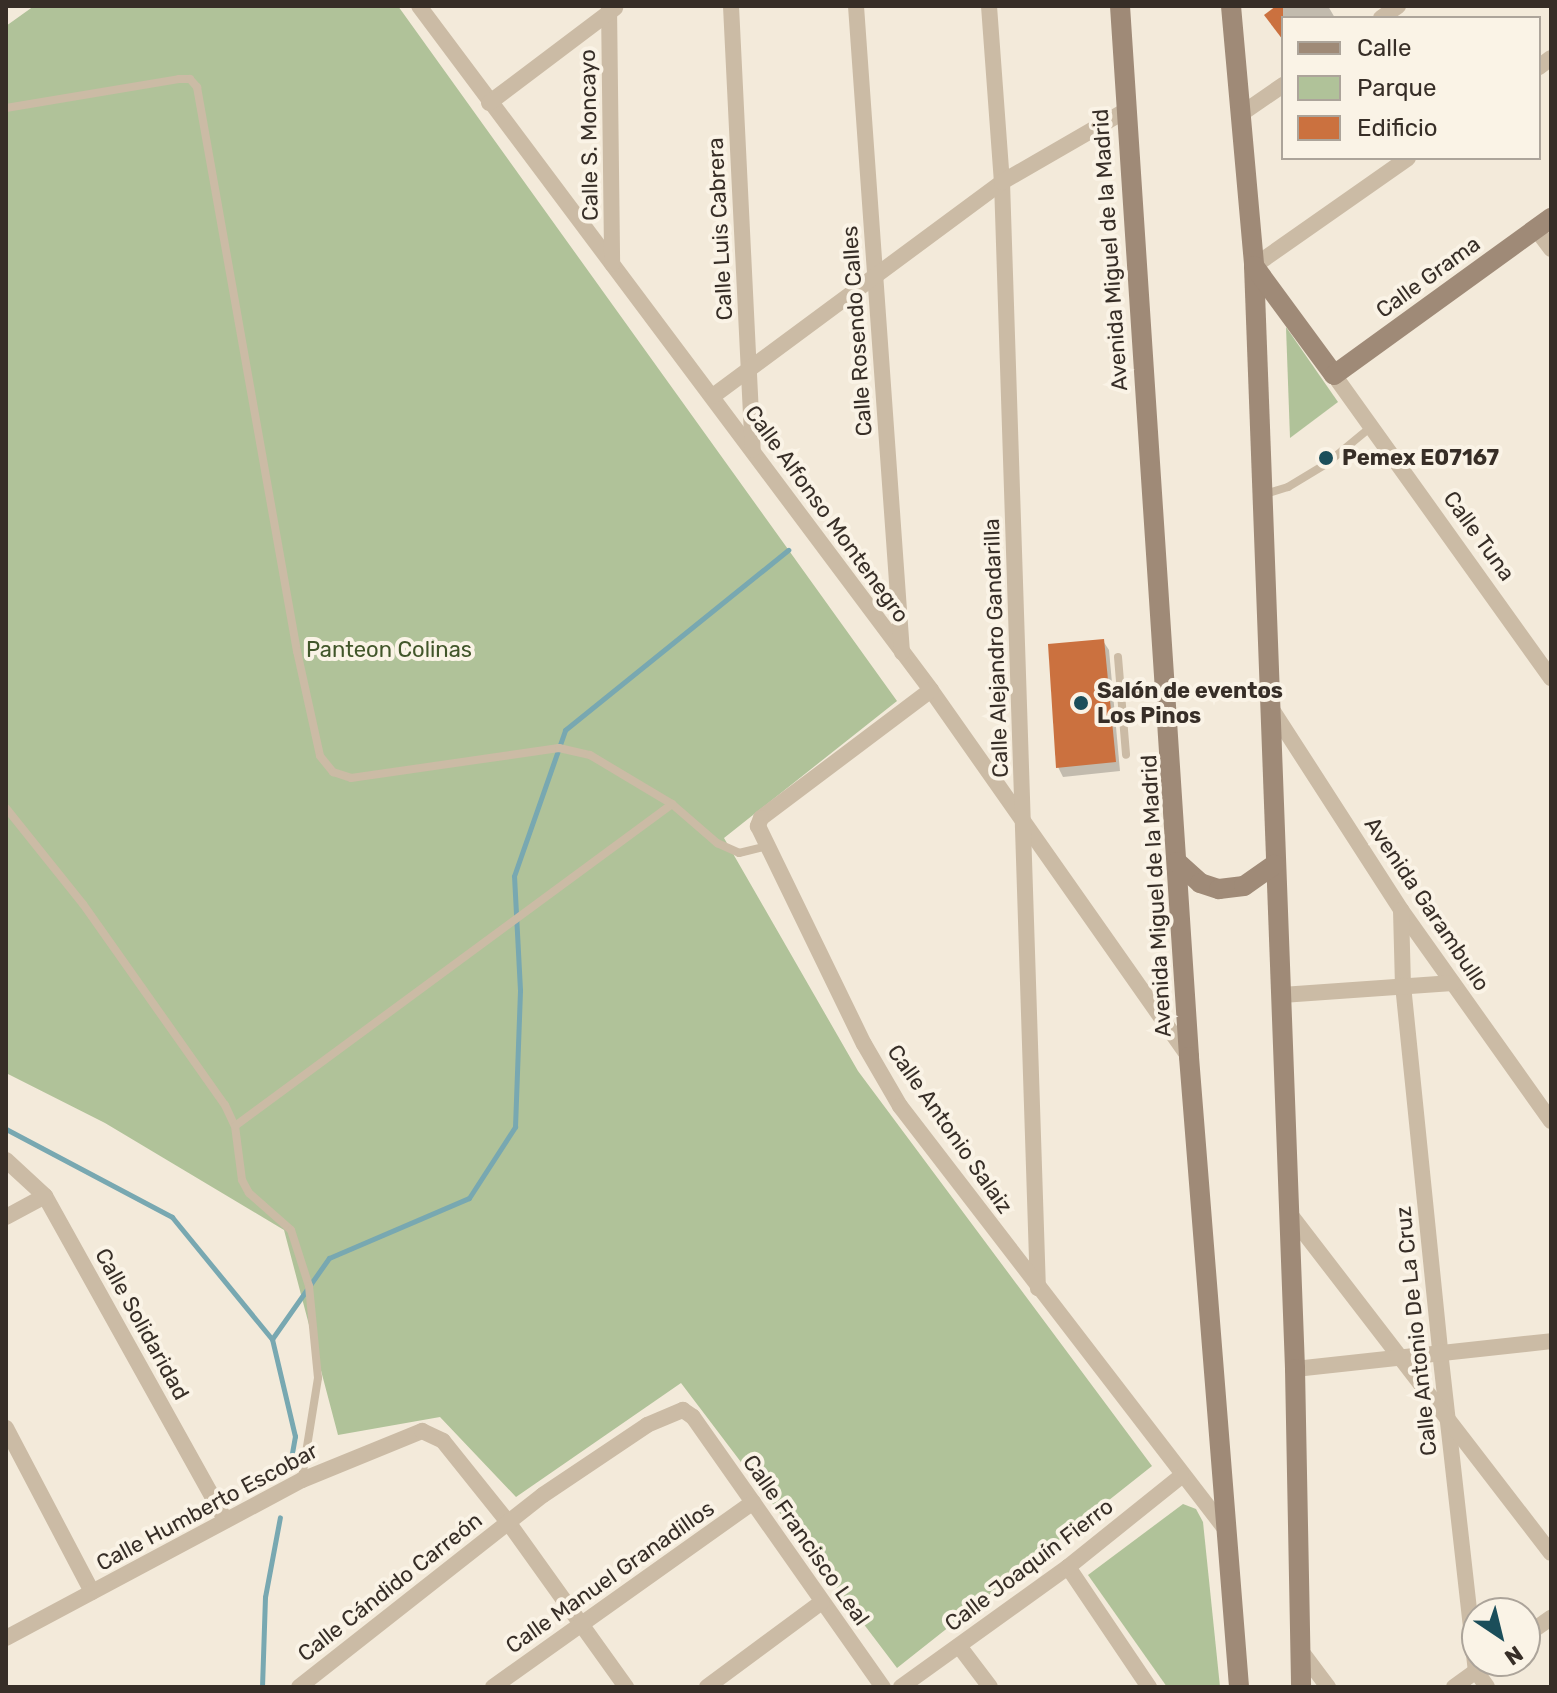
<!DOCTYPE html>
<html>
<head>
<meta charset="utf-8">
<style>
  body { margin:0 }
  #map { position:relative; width:1557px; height:1693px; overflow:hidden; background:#f3eada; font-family:Rubik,sans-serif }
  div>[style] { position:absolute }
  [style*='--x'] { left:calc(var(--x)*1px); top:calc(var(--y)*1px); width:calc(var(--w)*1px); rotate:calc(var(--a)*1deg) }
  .green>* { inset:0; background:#b0c299 }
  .shadow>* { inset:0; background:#0003 }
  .stream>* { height:5px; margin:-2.5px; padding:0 2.5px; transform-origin:2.5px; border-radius:2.5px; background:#78a8b1 }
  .building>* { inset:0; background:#cb713f }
  .lane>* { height:8px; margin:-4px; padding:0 4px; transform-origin:4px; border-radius:4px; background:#cbbba5 }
  .street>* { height:16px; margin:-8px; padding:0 8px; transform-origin:8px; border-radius:8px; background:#cbbba5 }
  .secondary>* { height:20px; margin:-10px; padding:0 10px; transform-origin:10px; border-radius:10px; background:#9f8a77 }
  .dots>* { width:22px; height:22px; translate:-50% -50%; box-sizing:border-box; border:4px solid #faf3e6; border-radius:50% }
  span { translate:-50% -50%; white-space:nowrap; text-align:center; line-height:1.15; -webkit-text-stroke:8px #faf3e6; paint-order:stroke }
  .street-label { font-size:22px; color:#372e27 }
  .poi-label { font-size:22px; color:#372e27; font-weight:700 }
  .left { translate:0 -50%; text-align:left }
  .park-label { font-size:22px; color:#41562a }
  .frame { position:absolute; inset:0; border:8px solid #372e27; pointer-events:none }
  .legend { position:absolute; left:1281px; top:16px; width:260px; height:144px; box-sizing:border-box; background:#faf3e6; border:2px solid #aca49a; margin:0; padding:10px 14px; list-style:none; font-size:24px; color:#372e27 }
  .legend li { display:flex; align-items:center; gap:16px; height:40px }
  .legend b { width:40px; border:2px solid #aca49a }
  .north { position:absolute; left:1461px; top:1597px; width:80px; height:80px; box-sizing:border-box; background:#faf3e6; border:2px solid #aca49a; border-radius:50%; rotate:145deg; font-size:22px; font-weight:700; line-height:32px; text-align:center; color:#372e27 }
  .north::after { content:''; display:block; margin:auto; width:28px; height:36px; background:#1b4e5a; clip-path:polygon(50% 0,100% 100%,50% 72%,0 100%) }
</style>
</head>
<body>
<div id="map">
  <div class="green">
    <i style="clip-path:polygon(34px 6px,398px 6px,897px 701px,724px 838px,858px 1071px,1152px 1466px,897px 1668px,681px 1383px,516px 1497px,440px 1417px,338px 1435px,284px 1230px,105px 1123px,6px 1073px,6px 26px)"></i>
    <i style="clip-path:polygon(1286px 327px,1338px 402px,1290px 438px)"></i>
    <i style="clip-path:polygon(1183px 1504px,1196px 1509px,1203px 1522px,1220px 1687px,1167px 1687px,1088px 1575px)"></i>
  </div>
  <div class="shadow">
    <i style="clip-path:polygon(1279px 6px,1328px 6px,1335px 18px,1283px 18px,1283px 40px,1267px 15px)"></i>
    <i style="clip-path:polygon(1103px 641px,1109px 650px,1120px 771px,1063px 777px,1058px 767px)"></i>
  </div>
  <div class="stream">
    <i style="--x:6;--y:1129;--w:188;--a:27.9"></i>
    <i style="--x:172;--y:1217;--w:158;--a:50.7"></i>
    <i style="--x:272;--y:1339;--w:100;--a:76.7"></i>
    <i style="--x:295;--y:1436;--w:22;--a:100"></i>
    <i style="--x:272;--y:1339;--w:99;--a:-54.9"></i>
    <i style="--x:329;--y:1258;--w:152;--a:-23.2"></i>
    <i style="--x:469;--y:1198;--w:85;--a:-57.1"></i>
    <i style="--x:515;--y:1127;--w:137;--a:-87.9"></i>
    <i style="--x:520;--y:990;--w:114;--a:-93"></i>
    <i style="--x:514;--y:876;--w:155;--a:-70.7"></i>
    <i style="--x:565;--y:730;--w:287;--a:-38.9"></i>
    <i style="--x:262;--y:1687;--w:90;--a:-88.1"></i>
    <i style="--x:265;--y:1597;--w:81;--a:-79.4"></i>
  </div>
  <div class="building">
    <i style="clip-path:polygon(1276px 6px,1283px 6px,1283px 40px,1264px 15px)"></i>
    <i style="clip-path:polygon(1104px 639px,1116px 762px,1056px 768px,1048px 644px)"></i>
  </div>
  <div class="lane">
    <i style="--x:6;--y:108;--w:175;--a:-9.5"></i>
    <i style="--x:179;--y:79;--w:11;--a:0"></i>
    <i style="--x:190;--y:79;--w:11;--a:49"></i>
    <i style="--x:197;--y:87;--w:573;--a:79.95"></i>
    <i style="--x:297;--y:651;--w:107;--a:77.6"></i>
    <i style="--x:320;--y:756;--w:21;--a:51"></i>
    <i style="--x:333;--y:772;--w:19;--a:18"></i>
    <i style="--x:351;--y:778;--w:210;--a:-8.2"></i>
    <i style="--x:559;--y:748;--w:32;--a:13"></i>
    <i style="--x:590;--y:755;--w:96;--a:30.9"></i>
    <i style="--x:672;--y:804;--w:60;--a:40.9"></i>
    <i style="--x:717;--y:843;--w:24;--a:24"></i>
    <i style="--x:739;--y:853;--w:29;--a:-14"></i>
    <i style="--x:1265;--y:494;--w:24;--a:-17"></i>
    <i style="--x:1288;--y:487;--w:44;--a:-31.2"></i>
    <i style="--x:1326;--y:464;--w:58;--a:-39.4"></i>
    <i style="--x:1118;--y:657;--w:98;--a:85.3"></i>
    <i style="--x:1121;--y:693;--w:42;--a:-6.8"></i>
    <i style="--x:6;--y:808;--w:123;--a:51.3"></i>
    <i style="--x:83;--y:904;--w:246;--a:54.8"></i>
    <i style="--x:225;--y:1105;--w:23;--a:65"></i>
    <i style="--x:235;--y:1126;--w:54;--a:82.6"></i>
    <i style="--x:242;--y:1180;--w:15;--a:62"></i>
    <i style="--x:249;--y:1193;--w:56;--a:41.4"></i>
    <i style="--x:291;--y:1230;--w:59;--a:72.2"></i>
    <i style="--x:309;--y:1286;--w:92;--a:84.4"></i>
    <i style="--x:318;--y:1378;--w:101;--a:99.1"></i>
    <i style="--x:235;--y:1126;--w:543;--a:-36.38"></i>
  </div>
  <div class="street">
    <i style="--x:419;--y:6;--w:854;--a:53.18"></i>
    <i style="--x:931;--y:690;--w:449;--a:54.9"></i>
    <i style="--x:609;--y:6;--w:258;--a:89.3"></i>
    <i style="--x:731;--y:6;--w:444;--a:87.2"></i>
    <i style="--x:856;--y:6;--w:648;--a:85.93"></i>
    <i style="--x:989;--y:6;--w:176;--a:85.8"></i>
    <i style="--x:1002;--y:182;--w:1107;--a:88.14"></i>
    <i style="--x:1381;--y:18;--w:21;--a:-35"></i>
    <i style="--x:1539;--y:67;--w:15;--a:-37"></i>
    <i style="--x:489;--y:103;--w:158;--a:-37"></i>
    <i style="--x:1241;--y:114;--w:51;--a:-34.6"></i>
    <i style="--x:1536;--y:229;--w:25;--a:53"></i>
    <i style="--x:1254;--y:266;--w:188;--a:-35"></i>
    <i style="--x:1334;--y:375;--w:373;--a:54.4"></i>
    <i style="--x:713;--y:396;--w:360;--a:-36.5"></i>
    <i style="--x:1002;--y:182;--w:140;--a:-30"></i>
    <i style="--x:931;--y:690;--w:213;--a:143"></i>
    <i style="--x:761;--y:818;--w:9;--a:111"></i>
    <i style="--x:758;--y:826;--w:242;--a:64.1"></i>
    <i style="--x:864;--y:1044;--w:72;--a:59.9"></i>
    <i style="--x:900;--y:1106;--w:535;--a:52.44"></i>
    <i style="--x:1271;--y:708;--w:240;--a:57.2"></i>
    <i style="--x:1401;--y:910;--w:259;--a:54.6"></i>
    <i style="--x:1401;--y:910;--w:75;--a:88.5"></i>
    <i style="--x:1403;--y:985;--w:368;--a:84.2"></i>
    <i style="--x:1440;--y:1351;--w:322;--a:83.6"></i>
    <i style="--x:1476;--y:1671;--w:19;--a:55"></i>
    <i style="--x:1282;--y:995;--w:171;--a:-4"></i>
    <i style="--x:6;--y:1160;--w:53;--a:42.7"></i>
    <i style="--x:45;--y:1196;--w:371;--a:60.9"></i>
    <i style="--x:1289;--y:1213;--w:429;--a:52.4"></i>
    <i style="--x:6;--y:1217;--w:44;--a:-28.3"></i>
    <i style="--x:1295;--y:1369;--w:258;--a:-6.2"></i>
    <i style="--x:6;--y:1428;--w:185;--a:62.3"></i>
    <i style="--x:1068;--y:1567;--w:145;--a:56"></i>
    <i style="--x:1525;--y:1636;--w:32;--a:-35"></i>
    <i style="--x:6;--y:1638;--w:336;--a:-28.1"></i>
    <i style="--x:302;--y:1480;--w:130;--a:-22.2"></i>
    <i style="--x:422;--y:1431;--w:23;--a:25"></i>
    <i style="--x:443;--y:1441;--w:104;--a:51.3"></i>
    <i style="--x:508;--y:1522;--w:203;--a:54.4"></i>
    <i style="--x:959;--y:1646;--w:51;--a:52.9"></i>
    <i style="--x:1301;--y:1651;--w:45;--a:53.1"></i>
    <i style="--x:299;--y:1687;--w:310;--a:-38.2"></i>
    <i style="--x:543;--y:1495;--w:125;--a:-33.9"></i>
    <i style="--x:647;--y:1425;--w:39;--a:-23"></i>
    <i style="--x:683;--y:1410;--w:12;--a:35"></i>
    <i style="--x:693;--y:1417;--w:330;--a:54.9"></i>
    <i style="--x:493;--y:1687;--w:319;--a:-35.4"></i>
    <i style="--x:707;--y:1687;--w:143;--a:-36.5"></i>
    <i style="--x:901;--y:1687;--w:206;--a:-35.7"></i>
    <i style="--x:1068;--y:1567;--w:145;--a:-38.8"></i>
    <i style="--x:1454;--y:1687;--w:44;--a:-35.8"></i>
  </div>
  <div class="secondary">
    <i style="--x:1120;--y:6;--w:1053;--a:86.24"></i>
    <i style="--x:1189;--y:1057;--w:632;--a:85.46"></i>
    <i style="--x:1231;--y:6;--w:261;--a:84.9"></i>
    <i style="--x:1254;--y:266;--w:1104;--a:87.87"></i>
    <i style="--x:1295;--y:1369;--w:318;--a:88.9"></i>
    <i style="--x:1254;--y:266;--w:135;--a:53.7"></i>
    <i style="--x:1334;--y:375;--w:268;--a:-35.9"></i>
    <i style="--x:1177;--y:862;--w:31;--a:42"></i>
    <i style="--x:1200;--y:883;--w:20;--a:18"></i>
    <i style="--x:1219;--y:889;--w:25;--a:-7"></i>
    <i style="--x:1244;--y:886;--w:37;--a:-35"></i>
  </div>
  <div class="dots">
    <i style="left:1326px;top:458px;background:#1b4e5a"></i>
    <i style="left:1081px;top:703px;background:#1b4e5a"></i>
  </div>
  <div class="street-label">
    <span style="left:589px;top:135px;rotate:-91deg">Calle S. Moncayo</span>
    <span style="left:720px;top:229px;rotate:-93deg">Calle Luis Cabrera</span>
    <span style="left:1110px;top:250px;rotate:-94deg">Avenida Miguel de la Madrid</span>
    <span style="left:1428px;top:277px;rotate:-36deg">Calle Grama</span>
    <span style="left:857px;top:331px;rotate:-94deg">Calle Rosendo Calles</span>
    <span style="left:827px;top:514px;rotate:54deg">Calle Alfonso Montenegro</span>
    <span style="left:1479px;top:536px;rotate:54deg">Calle Tuna</span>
    <span style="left:996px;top:648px;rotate:-92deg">Calle Alejandro Gandarilla</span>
    <span style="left:1156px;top:896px;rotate:-93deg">Avenida Miguel de la Madrid</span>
    <span style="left:1427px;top:904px;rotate:56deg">Avenida Garambullo</span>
    <span style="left:950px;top:1129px;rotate:55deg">Calle Antonio Salaiz</span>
    <span style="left:142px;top:1324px;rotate:61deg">Calle Solidaridad</span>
    <span style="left:1416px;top:1331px;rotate:-96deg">Calle Antonio De La Cruz</span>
    <span style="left:207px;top:1507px;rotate:-28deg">Calle Humberto Escobar</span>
    <span style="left:806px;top:1540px;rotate:55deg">Calle Francisco Leal</span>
    <span style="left:1029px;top:1565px;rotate:-37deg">Calle Joaquín Fierro</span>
    <span style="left:610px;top:1577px;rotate:-35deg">Calle Manuel Granadillos</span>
    <span style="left:390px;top:1587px;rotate:-38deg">Calle Cándido Carreón</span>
  </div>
  <div class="poi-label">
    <span class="left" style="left:1342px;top:458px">Pemex E07167</span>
    <span class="left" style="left:1097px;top:703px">Salón de eventos<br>Los Pinos</span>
  </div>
  <div class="park-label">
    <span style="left:389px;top:650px">Panteon Colinas</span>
  </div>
  <div class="frame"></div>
  <ul class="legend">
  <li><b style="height:10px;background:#9f8a77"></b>Calle</li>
  <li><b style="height:22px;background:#b0c299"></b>Parque</li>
  <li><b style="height:22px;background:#cb713f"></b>Edificio</li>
  </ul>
  <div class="north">N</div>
</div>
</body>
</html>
